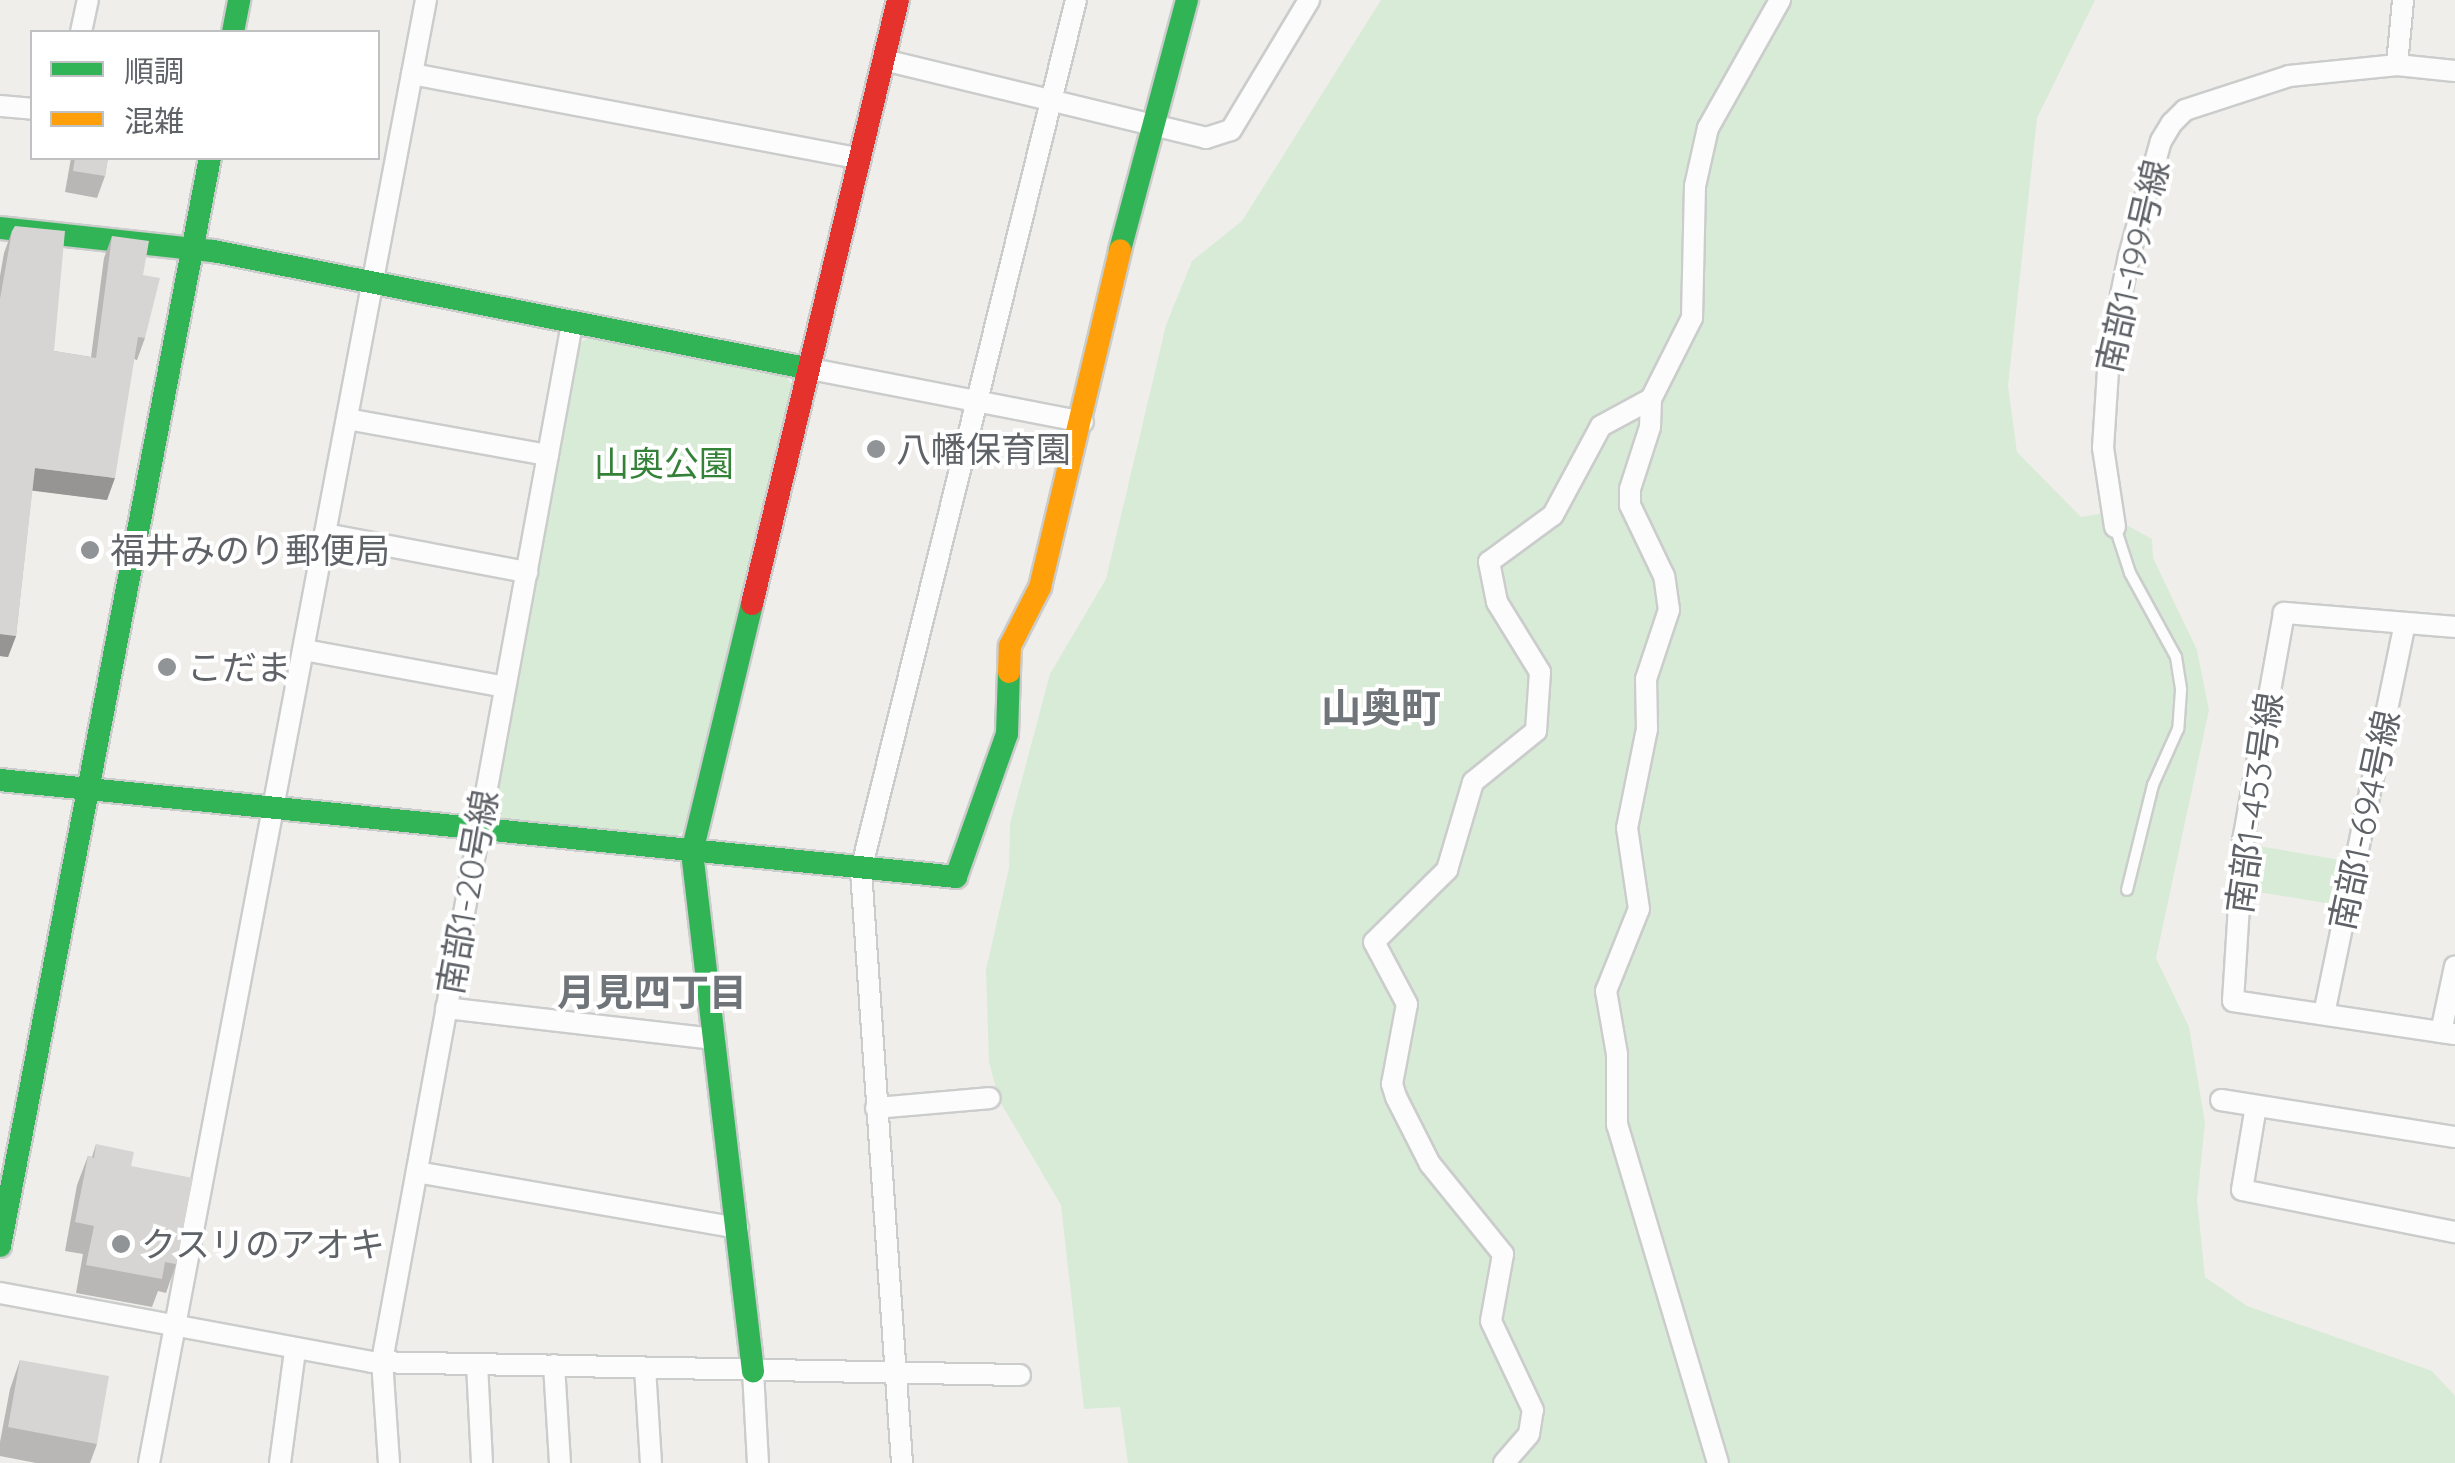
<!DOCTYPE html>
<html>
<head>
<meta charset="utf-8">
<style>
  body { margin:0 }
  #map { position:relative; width:2455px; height:1463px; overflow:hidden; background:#efeeea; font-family:Quicksand,"Noto Sans JP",sans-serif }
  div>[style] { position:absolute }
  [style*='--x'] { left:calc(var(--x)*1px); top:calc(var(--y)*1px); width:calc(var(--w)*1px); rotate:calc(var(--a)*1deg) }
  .green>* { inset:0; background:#d8ebd6 }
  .roads { filter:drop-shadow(2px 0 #cbcccc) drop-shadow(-2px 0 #cbcccc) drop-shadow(0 2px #cbcccc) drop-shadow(0 -2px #cbcccc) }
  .lane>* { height:10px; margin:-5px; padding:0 5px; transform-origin:5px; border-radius:5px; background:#fdfcfc }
  .street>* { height:20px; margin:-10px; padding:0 10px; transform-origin:10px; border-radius:10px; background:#fdfcfc }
  .fast>* { height:22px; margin:-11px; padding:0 11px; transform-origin:11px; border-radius:11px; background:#30b455 }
  .slow>* { height:22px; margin:-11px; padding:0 11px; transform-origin:11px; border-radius:11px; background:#ff9f0a }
  .jam>* { height:22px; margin:-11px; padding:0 11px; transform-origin:11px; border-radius:11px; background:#e5322d }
  .wall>* { inset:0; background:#b8b7b5 }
  .shaded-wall>* { inset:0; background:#969594 }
  .building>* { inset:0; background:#d6d5d3 }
  .dots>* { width:28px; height:28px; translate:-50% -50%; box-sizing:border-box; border:5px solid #fff; border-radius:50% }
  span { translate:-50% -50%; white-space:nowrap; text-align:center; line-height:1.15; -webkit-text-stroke:8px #fff; paint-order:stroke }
  .street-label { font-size:35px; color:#5f6368 }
  .poi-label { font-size:35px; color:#5f6368 }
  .left { translate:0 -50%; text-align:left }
  .park-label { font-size:35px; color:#348238 }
  .neighbourhood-label { font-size:38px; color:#70757a; font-weight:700 }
  .quarter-label { font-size:40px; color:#70757a; font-weight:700 }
  .legend { position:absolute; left:30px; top:30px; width:350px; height:130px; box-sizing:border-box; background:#fff; border:2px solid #bfc1c3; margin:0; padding:12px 18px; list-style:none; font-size:30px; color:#5f6368 }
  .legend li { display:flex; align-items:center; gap:20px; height:50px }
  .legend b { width:50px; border:2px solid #bfc1c3 }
</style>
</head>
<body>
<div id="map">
  <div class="green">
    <i style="clip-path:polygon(1381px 0,2095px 0,2037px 118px,2008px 386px,2017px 452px,2081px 517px,2105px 513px,2152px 539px,2153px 558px,2197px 650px,2209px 710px,2156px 958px,2189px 1027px,2205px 1123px,2197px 1200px,2205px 1277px,2247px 1306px,2432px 1371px,2455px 1396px,2455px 1463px,1128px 1463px,1120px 1407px,1084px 1409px,1061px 1205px,999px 1100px,989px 1062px,986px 970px,1009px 868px,1010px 824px,1050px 674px,1106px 579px,1166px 325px,1192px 261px,1242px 221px)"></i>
    <i style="clip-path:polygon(588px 337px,786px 376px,792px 385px,683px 831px,676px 837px,497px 820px,492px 810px,578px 345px)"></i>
    <i style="clip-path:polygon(2253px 845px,2346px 861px,2337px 905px,2246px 890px)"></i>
  </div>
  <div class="roads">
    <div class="lane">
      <i style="--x:2115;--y:527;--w:48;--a:71.9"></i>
      <i style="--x:2130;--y:573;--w:96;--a:61.3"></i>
      <i style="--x:2176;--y:657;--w:33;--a:81"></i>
      <i style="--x:2181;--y:690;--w:39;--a:94"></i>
      <i style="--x:2178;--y:729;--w:61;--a:114.1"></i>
      <i style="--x:2153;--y:785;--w:108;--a:103.9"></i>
    </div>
    <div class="street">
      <i style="--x:81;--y:32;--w:33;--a:-78"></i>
      <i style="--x:884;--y:60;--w:331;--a:13.6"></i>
      <i style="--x:1206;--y:138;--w:26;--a:-18"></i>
      <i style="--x:1231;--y:130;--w:152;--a:-59"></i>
      <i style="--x:2397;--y:65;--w:65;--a:-84.7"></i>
      <i style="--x:412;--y:74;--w:456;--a:10.7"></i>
      <i style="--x:0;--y:106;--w:32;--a:5"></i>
      <i style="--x:806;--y:368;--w:282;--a:11"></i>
      <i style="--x:347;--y:419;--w:204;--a:10.2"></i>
      <i style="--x:2115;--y:527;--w:80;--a:-98.6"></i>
      <i style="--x:2103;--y:448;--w:94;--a:-86.3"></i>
      <i style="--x:2109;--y:354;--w:100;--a:-78.5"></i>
      <i style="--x:2129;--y:256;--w:119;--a:-74.5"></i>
      <i style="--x:2161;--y:141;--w:21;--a:-59"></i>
      <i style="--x:2172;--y:123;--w:18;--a:-45"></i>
      <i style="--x:2185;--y:110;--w:109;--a:-18.1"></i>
      <i style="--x:2289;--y:76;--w:109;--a:-5.8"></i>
      <i style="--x:2397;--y:65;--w:58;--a:5.9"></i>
      <i style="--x:325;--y:534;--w:206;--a:10.7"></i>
      <i style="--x:2455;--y:627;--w:172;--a:-175.3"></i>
      <i style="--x:2284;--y:613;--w:233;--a:100.2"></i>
      <i style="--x:2243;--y:842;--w:159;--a:93.6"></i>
      <i style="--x:2233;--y:1001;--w:224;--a:8.5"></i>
      <i style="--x:304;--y:650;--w:204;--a:10.4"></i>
      <i style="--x:446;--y:1008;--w:271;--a:6.6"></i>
      <i style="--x:2324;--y:1014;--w:396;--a:-78.3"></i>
      <i style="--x:2441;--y:1032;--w:67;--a:-78"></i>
      <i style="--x:2221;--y:1100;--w:237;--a:9"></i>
      <i style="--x:2256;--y:1106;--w:85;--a:99.5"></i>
      <i style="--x:2242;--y:1190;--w:217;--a:11.2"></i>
      <i style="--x:876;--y:1108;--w:114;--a:-5"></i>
      <i style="--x:417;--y:1172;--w:326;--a:9.9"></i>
      <i style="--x:0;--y:1293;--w:377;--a:10.5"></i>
      <i style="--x:371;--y:1362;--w:649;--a:1.15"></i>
      <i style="--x:477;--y:1364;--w:99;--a:87.1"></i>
      <i style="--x:554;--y:1365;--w:98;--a:86.5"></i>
      <i style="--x:645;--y:1368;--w:95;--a:86.4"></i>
      <i style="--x:753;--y:1371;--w:92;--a:86.9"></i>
      <i style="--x:149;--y:1463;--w:1489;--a:-79.28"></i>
      <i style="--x:280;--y:1463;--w:114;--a:-82.4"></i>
      <i style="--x:389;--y:1463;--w:102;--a:-93.9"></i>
      <i style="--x:382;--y:1361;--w:1054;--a:-79.62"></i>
      <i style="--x:902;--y:1463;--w:594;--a:-93.96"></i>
      <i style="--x:861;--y:870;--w:896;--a:-76.12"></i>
      <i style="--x:1504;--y:1463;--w:38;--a:-49"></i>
      <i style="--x:1529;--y:1434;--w:24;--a:-81"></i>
      <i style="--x:1533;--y:1410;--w:98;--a:-115.3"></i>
      <i style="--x:1491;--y:1321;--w:68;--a:-79.8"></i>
      <i style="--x:1503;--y:1254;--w:116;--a:-129"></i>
      <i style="--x:1430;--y:1164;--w:75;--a:-116.9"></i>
      <i style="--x:1396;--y:1097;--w:14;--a:-107"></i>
      <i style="--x:1392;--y:1084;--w:81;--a:-79.4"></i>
      <i style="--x:1407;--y:1004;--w:70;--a:-118"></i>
      <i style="--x:1374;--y:942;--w:103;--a:-44.6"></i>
      <i style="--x:1447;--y:870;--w:92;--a:-73.5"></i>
      <i style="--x:1473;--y:782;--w:81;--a:-39"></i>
      <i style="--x:1536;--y:731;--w:59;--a:-86.1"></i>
      <i style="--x:1540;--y:672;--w:82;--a:-121.6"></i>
      <i style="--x:1497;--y:602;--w:41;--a:-101.3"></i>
      <i style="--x:1489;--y:562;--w:79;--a:-36.3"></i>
      <i style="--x:1553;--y:515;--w:101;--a:-61.7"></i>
      <i style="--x:1601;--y:426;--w:57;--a:-28.4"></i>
      <i style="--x:1718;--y:1463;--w:353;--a:-106.6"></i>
      <i style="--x:1617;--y:1125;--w:71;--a:-90"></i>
      <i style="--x:1617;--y:1054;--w:64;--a:-99.9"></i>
      <i style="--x:1606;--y:991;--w:88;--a:-68.1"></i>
      <i style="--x:1639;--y:909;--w:82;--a:-98.4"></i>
      <i style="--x:1627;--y:828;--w:101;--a:-78.6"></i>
      <i style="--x:1647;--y:729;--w:50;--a:-91.1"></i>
      <i style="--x:1646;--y:679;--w:73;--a:-71.6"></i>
      <i style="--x:1669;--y:610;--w:34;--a:-98"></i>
      <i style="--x:1664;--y:576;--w:79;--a:-115.6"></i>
      <i style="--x:1630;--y:505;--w:16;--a:-90"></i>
      <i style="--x:1630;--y:489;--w:65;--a:-72.1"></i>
      <i style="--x:1650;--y:427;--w:28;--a:-88"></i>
      <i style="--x:1651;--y:399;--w:91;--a:-63.2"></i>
      <i style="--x:1692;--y:318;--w:132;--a:-88.7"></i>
      <i style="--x:1695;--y:186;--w:59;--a:-77.4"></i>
      <i style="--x:1708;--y:128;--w:147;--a:-60.6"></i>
    </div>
    <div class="fast">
      <i style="--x:233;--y:32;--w:33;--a:-79"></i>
      <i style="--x:0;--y:228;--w:214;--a:6.2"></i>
      <i style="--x:213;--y:251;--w:604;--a:11.16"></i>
      <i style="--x:1120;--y:250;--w:259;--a:-75"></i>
      <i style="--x:752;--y:604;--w:255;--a:103.6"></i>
      <i style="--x:692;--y:852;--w:523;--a:83.3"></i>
      <i style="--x:0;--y:780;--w:961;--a:5.79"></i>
      <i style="--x:956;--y:877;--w:152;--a:-70.4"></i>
      <i style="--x:1007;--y:734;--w:62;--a:-88.2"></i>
      <i style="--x:0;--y:1246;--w:1108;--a:-79.08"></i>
    </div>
    <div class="slow">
      <i style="--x:1009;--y:672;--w:26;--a:-88"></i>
      <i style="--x:1010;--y:646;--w:66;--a:-63"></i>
      <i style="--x:1040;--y:587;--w:346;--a:-76.6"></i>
    </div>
    <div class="jam">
      <i style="--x:752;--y:604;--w:621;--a:-76.41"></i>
    </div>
  </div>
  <div class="wall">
    <i style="clip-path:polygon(71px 158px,108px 158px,105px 176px,97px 198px,65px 192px)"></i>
    <i style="clip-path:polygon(12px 231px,54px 351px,91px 357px,104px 258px,112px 236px,143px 275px,145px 338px,137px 360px,134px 359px,107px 500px,32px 490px,16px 636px,8px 657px,0 656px,0 276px,4px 253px)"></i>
    <i style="clip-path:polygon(96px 1144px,131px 1166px,176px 1264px,166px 1293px,158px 1291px,152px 1307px,76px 1293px,83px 1254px,65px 1251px,77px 1185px,88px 1156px,92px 1157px)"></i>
    <i style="clip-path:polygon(20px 1360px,97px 1444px,90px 1463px,36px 1463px,0 1456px,0 1442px,10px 1389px)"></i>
  </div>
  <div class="shaded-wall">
    <i style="clip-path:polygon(35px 468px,115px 478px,107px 500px,27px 490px)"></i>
    <i style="clip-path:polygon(0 634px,16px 636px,8px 657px,0 656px)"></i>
  </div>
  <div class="building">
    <i style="clip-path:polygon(75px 158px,108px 158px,105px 176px,73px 171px)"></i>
    <i style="clip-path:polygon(15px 226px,65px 231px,54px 351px,96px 358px,112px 236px,149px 241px,143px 275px,160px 278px,145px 338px,138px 337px,115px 478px,35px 468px,16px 636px,0 634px,0 299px,12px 231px)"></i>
    <i style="clip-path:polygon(96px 1144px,134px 1152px,131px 1166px,193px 1178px,176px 1264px,165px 1262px,162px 1279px,86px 1265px,94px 1226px,75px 1222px,88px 1156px,94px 1158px)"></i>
    <i style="clip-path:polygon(20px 1360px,109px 1376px,97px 1444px,8px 1427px)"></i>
  </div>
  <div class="dots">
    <i style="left:876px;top:449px;background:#919496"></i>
    <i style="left:90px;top:550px;background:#919496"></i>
    <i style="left:167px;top:667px;background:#919496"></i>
    <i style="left:121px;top:1244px;background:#919496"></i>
  </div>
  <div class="street-label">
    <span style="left:2132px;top:266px;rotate:-77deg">南部1-199号線</span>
    <span style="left:2254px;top:803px;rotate:-82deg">南部1-453号線</span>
    <span style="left:2364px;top:820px;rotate:-78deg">南部1-694号線</span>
    <span style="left:467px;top:892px;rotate:-80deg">南部1-20号線</span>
  </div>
  <div class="poi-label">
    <span class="left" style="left:896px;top:449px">八幡保育園</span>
    <span class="left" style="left:110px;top:550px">福井みのり郵便局</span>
    <span class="left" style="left:187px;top:667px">こだま</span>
    <span class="left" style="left:141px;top:1244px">クスリのアオキ</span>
  </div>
  <div class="park-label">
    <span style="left:664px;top:463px">山奥公園</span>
  </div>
  <div class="neighbourhood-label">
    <span style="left:652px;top:993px">月見四丁目</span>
  </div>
  <div class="quarter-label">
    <span style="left:1381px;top:707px">山奥町</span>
  </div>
  <ul class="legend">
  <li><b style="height:12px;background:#30b455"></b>順調</li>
  <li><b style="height:12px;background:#ff9f0a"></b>混雑</li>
  </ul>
</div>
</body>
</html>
